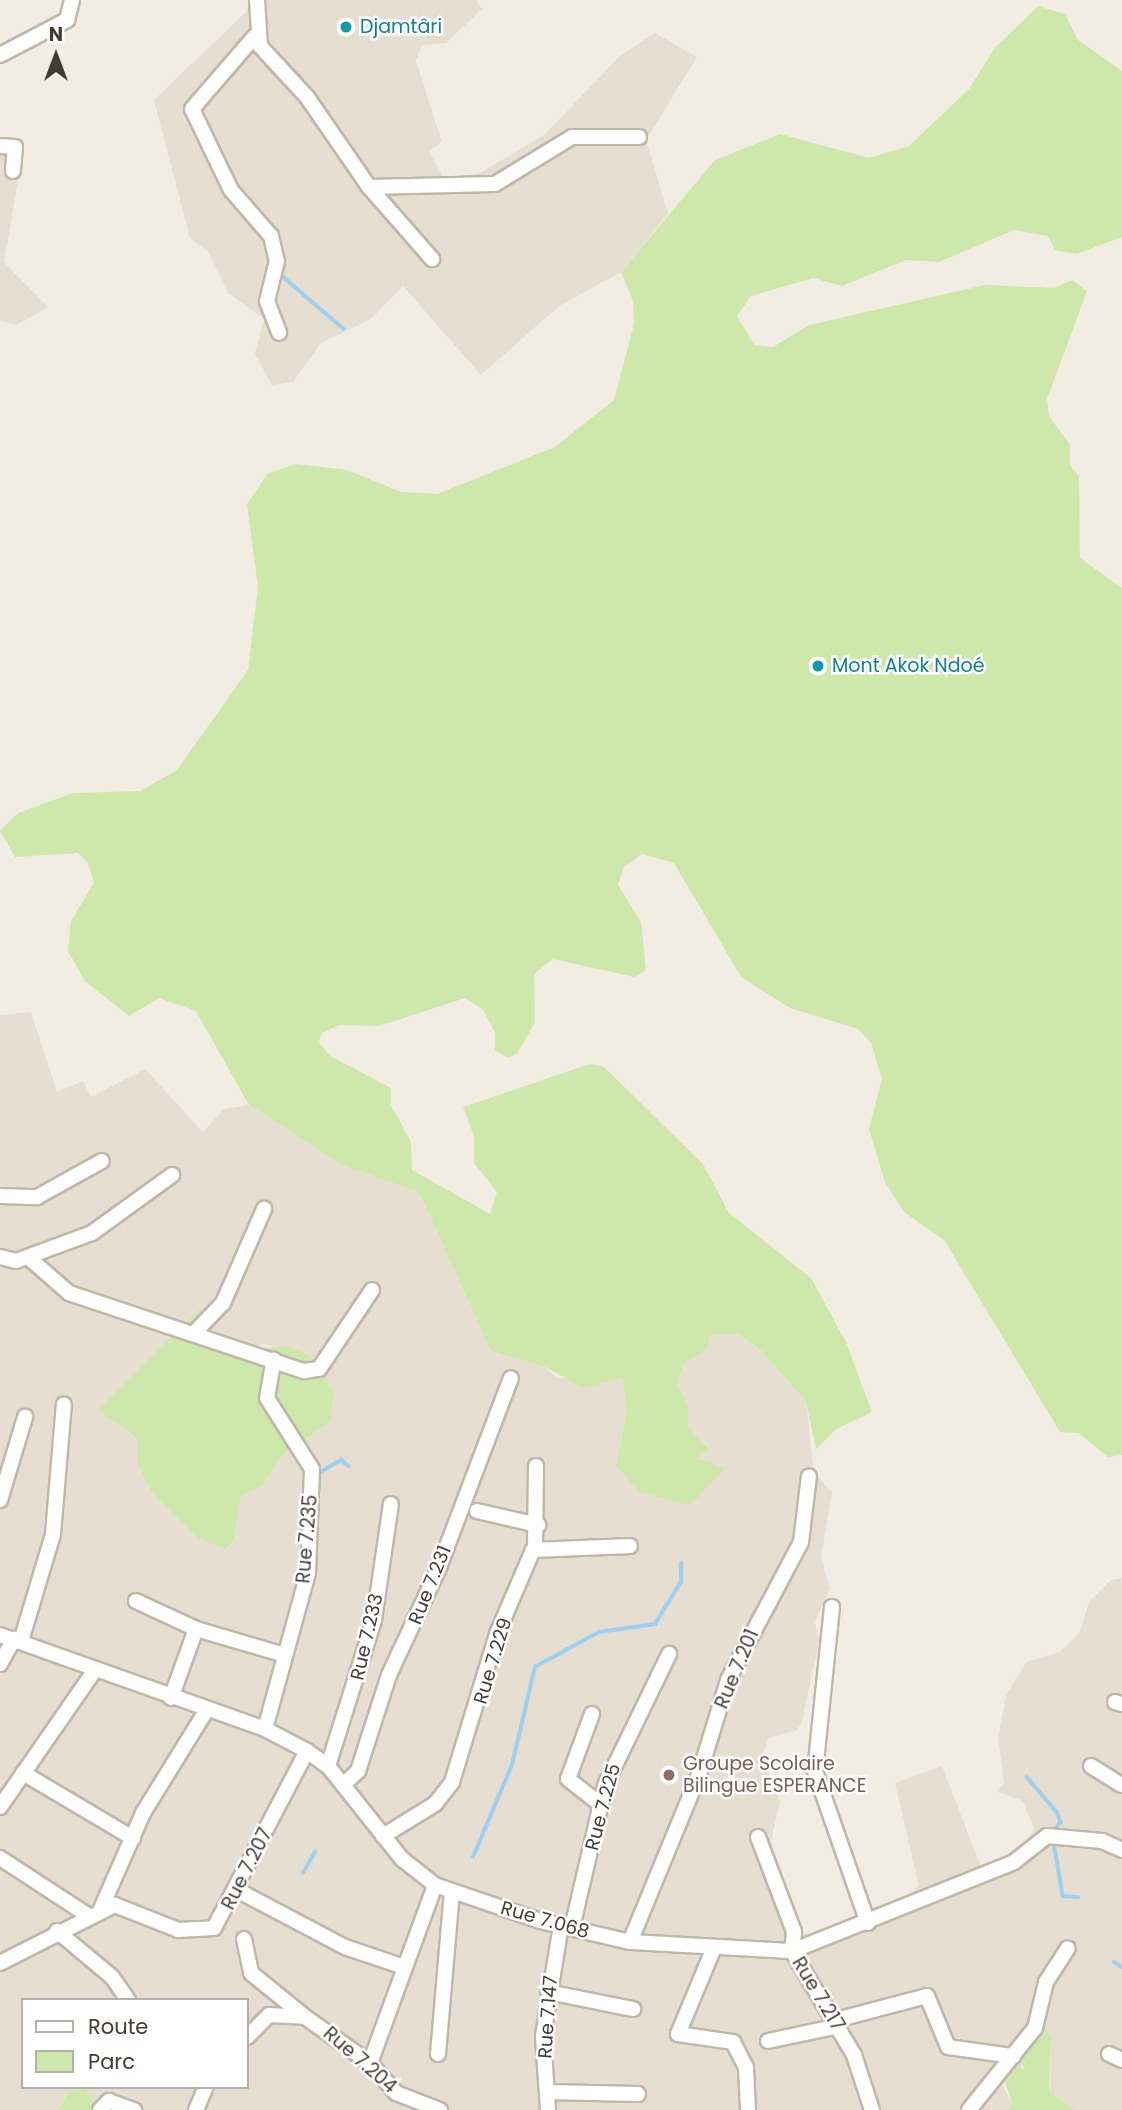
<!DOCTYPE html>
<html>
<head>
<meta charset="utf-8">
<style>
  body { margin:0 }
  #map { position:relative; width:1122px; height:2110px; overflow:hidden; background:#f2ede3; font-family:Poppins,sans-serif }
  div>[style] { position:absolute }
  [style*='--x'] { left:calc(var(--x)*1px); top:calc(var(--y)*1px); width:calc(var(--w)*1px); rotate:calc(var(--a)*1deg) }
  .residential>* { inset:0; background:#e6ded1 }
  .green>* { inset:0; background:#cee7ab }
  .stream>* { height:3.5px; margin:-1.75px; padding:0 1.75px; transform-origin:1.75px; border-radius:1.75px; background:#9ed1f0 }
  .roads { filter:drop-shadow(2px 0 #c0b7a9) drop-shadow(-2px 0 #c0b7a9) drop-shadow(0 2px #c0b7a9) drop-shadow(0 -2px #c0b7a9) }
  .minor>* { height:14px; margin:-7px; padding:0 7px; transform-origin:7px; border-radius:7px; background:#fff }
  .dots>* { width:19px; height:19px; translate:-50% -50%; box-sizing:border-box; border:4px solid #fff; border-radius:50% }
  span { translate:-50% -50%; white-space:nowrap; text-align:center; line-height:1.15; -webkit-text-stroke:5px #fff; paint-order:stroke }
  .culture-label { font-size:19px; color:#0d838f }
  .left { translate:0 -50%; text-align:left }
  .street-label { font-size:19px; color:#433c33 }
  .education-label { font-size:19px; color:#785e54 }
  .legend { position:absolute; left:21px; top:1998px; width:228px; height:91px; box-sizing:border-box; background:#fff; border:2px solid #b4b1ad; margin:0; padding:9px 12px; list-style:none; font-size:21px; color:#433c33 }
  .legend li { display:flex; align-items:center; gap:14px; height:35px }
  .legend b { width:35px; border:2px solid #b4b1ad }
  .north { position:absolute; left:21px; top:21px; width:70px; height:70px; -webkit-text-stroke:5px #fff; paint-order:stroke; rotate:0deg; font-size:19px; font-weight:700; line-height:28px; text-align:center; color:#433c33 }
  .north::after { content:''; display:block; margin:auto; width:24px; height:32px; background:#433c33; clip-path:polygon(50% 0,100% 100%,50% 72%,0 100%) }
</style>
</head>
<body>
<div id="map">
  <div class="residential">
    <i style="clip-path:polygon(249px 0,476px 0,482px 9px,446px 43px,422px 45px,416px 61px,442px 142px,429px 151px,445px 180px,480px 173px,544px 135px,620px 56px,655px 33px,697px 57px,646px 140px,668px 214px,621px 272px,559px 306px,481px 375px,403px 286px,371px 319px,321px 343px,293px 382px,272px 385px,255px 354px,264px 319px,228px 293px,208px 252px,190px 238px,154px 100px,247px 11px)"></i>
    <i style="clip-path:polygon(0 137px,24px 145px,4px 262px,48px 307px,17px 325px,0 321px)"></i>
    <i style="clip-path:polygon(evenodd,31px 1012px,57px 1092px,83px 1081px,91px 1097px,145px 1069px,203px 1132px,224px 1109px,249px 1105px,344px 1166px,419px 1192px,491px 1351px,546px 1367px,557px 1378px,622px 1378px,627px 1410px,616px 1465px,724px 1468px,697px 1458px,709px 1447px,686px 1427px,689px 1407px,677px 1383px,685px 1362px,707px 1350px,708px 1336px,737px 1334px,762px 1351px,806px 1402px,814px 1472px,832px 1493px,821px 1557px,830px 1589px,815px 1622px,819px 1640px,802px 1722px,797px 1730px,769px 1738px,762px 1755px,780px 1802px,767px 1857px,787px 1890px,784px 1910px,800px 1933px,818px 1935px,889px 1908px,919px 1886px,895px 1783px,942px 1766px,981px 1867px,1025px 1846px,1034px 1829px,1023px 1801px,996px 1791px,1004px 1784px,998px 1738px,1006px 1696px,1026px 1662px,1060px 1652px,1080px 1632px,1089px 1602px,1111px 1580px,1122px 1578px,1122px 2110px,1075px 2110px,1050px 2093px,1051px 2038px,1002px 2085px,1012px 2102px,1008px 2110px,96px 2110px,69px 2091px,58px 2110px,0 2110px,0 1015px,31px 1012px,200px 1309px,207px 1342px,225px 1352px,266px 1344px,311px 1356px,331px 1421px,280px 1457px,263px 1486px,241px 1496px,234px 1540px,198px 1538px,151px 1492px,138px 1465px,138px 1439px,200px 1309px,31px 1012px,23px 2000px,247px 2000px,247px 2087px,23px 2087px,23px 2000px)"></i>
  </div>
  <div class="green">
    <i style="clip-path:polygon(1038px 6px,1065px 14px,1078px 40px,1122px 71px,1122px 237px,1077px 254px,1055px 250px,1048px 236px,1014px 230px,939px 262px,906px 260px,842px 286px,813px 278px,751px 296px,737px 316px,754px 345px,773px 347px,809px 325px,985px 285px,1054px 288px,1072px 280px,1087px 291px,1047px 399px,1049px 416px,1070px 445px,1070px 466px,1079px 476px,1080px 558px,1122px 588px,1122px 1455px,1108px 1457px,1079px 1433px,1060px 1432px,944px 1240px,904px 1212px,885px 1182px,869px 1129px,882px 1079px,871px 1043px,858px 1029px,790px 1008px,741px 977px,674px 863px,642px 854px,624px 867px,618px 885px,641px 922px,646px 970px,634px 977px,553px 959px,534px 974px,535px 1022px,517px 1054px,508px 1058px,495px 1050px,495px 1033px,483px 1009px,465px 998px,379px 1026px,339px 1025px,322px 1033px,319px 1042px,330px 1056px,391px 1088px,391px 1105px,411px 1142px,412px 1170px,490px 1214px,497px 1192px,474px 1163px,474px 1136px,463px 1107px,590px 1064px,604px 1067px,703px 1164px,729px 1213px,811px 1278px,846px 1342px,872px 1412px,835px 1430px,816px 1449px,806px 1402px,762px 1351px,737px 1334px,709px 1336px,707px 1350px,685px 1362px,677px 1383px,689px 1407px,687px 1427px,709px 1448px,697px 1458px,725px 1468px,690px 1505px,639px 1492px,616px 1465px,627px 1410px,622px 1378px,583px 1388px,546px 1367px,491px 1351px,419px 1192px,344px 1166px,249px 1105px,196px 1011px,159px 998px,129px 1016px,85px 981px,68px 951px,71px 921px,94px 883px,88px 863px,78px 853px,15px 857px,0 831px,18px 813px,73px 793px,140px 791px,177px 770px,248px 670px,258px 587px,247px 504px,268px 473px,297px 464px,347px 470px,401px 492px,437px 494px,555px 447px,614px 400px,634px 324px,633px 301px,621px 272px,715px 160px,780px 134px,869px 158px,909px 146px,969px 89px,995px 48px)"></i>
    <i style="clip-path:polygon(201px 1308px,207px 1342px,225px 1352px,287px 1346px,311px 1356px,333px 1392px,331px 1421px,280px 1457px,263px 1486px,241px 1496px,234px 1540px,225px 1549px,198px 1538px,151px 1492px,138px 1465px,138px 1439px,98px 1410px)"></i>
    <i style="clip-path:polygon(1044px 2024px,1051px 2038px,1049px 2091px,1075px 2110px,1008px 2110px,1012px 2102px,1003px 2076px,1014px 2066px,1024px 2069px,1020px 2050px)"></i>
    <i style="clip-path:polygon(86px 2089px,96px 2110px,58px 2110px,69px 2091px)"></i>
  </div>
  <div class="stream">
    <i style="--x:280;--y:274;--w:84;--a:40.7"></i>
    <i style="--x:319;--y:1473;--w:26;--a:-31"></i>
    <i style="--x:341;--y:1460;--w:10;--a:37"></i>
    <i style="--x:1027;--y:1777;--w:46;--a:49.4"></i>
    <i style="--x:1057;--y:1812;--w:11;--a:68"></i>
    <i style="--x:1061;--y:1822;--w:11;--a:128"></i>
    <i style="--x:1054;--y:1842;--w:55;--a:80.5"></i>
    <i style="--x:1063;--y:1896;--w:15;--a:4"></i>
    <i style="--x:473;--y:1857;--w:100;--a:-67"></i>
    <i style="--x:512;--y:1765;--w:101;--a:-76.8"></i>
    <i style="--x:535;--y:1667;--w:73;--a:-28.7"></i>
    <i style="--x:599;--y:1632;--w:57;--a:-8.1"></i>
    <i style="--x:655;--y:1624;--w:49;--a:-58.2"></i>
    <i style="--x:681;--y:1582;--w:19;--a:-90"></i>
    <i style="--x:303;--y:1873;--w:24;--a:-60"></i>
    <i style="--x:1114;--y:1962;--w:9;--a:32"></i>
  </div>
  <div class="roads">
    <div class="minor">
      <i style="--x:257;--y:0;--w:46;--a:86.3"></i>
      <i style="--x:260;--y:46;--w:69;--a:47.3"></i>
      <i style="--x:307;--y:97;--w:109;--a:55.4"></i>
      <i style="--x:369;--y:187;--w:96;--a:48.8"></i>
      <i style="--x:255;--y:36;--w:96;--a:130.8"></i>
      <i style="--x:192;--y:109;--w:90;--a:64.3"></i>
      <i style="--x:231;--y:190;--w:61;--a:49"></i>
      <i style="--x:271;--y:236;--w:26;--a:77"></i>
      <i style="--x:277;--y:261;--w:41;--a:104"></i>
      <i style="--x:267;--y:301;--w:34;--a:69"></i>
      <i style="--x:0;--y:55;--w:76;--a:-27.6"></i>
      <i style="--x:67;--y:20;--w:21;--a:-76"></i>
      <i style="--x:0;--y:146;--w:15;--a:4"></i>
      <i style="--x:15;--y:147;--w:24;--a:95"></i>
      <i style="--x:369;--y:187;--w:126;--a:-1.4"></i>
      <i style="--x:495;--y:184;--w:90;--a:-31.4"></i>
      <i style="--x:572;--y:137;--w:67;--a:0"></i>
      <i style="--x:0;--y:1196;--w:37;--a:2"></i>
      <i style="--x:37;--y:1197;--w:74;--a:-29"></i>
      <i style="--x:0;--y:1257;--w:16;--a:14"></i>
      <i style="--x:16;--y:1261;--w:81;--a:-20.2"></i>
      <i style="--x:92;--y:1233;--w:99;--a:-35.9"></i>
      <i style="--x:28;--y:1257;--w:55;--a:41.3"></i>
      <i style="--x:69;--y:1293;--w:248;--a:18.4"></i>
      <i style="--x:304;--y:1371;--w:15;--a:-8"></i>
      <i style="--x:319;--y:1369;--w:95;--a:-56.1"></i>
      <i style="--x:195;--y:1332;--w:40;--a:-46"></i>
      <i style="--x:223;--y:1303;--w:103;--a:-66.4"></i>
      <i style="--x:0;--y:1500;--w:87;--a:-73.2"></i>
      <i style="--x:477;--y:1511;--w:63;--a:12.9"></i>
      <i style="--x:535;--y:1547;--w:81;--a:-89.3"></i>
      <i style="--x:136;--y:1601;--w:66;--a:25"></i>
      <i style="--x:196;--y:1629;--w:93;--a:16.3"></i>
      <i style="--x:832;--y:1607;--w:165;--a:95.9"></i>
      <i style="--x:815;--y:1771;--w:161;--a:70.8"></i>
      <i style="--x:0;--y:1635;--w:281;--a:19.5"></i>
      <i style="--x:265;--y:1729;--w:47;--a:27.6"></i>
      <i style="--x:307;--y:1751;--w:26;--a:36"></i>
      <i style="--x:328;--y:1766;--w:119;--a:51.5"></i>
      <i style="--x:402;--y:1859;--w:42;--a:38.2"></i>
      <i style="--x:435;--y:1885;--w:111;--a:18.9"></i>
      <i style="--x:540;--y:1921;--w:92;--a:13.1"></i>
      <i style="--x:630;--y:1942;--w:162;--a:3.2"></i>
      <i style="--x:792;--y:1951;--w:239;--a:-21.8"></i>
      <i style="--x:1014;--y:1862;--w:42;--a:-38.2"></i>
      <i style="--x:1047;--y:1836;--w:55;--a:5.2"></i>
      <i style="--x:1102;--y:1841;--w:22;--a:24"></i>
      <i style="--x:21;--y:1641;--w:112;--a:-73.3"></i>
      <i style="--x:53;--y:1534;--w:130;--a:-85.2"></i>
      <i style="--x:0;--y:1664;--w:29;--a:-61"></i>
      <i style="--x:171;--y:1698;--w:73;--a:-70.1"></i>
      <i style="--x:1115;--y:1702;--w:7;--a:16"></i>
      <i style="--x:592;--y:1714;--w:69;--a:110.3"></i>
      <i style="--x:568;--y:1779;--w:41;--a:38"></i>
      <i style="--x:265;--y:1729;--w:162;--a:-74.6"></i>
      <i style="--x:308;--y:1573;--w:104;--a:-87.8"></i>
      <i style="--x:312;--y:1469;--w:84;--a:-122.4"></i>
      <i style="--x:267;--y:1398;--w:39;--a:-80"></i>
      <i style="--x:328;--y:1766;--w:153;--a:-72.5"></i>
      <i style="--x:374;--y:1620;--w:117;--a:-81.7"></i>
      <i style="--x:1091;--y:1766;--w:36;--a:32"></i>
      <i style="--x:23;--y:1773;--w:128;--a:30.6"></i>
      <i style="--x:343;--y:1785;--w:21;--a:-43"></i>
      <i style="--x:358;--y:1771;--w:101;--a:-72.1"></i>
      <i style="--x:389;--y:1675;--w:116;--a:-65"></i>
      <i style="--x:438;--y:1570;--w:205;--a:-69.2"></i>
      <i style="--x:0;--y:1807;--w:167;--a:-55.3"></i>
      <i style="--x:383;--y:1836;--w:61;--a:-31.6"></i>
      <i style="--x:435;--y:1804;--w:28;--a:-52"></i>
      <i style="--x:452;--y:1782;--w:155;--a:-73.1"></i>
      <i style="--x:497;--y:1634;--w:91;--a:-66.8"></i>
      <i style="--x:533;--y:1550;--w:97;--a:-2.4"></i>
      <i style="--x:758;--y:1837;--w:102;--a:69.2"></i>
      <i style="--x:794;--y:1932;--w:19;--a:96"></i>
      <i style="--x:792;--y:1951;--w:121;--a:59.2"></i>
      <i style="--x:854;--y:2055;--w:58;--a:71.9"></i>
      <i style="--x:0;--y:1858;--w:106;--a:33.1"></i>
      <i style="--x:235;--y:1889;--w:124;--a:27.8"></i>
      <i style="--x:345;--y:1947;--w:59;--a:18.7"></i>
      <i style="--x:100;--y:1911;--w:107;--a:-66.3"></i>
      <i style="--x:143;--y:1813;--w:120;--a:-58.3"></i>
      <i style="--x:572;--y:1928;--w:146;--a:-76.9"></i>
      <i style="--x:605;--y:1786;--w:147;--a:-64.1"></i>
      <i style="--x:57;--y:1931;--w:72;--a:39.9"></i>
      <i style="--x:112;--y:1977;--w:28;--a:55"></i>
      <i style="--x:244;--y:1939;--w:35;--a:78"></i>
      <i style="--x:251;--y:1973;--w:68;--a:39.1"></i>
      <i style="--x:630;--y:1942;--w:181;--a:-67.6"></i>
      <i style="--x:699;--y:1775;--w:99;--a:-73"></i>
      <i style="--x:728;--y:1680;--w:156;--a:-62.1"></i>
      <i style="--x:801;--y:1542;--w:66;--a:-83.1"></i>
      <i style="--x:713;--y:1950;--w:91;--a:112.6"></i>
      <i style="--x:678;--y:2034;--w:56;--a:8.3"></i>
      <i style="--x:733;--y:2042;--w:28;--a:63"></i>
      <i style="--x:746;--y:2067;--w:43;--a:87.3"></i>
      <i style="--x:0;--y:1963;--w:129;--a:-26.8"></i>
      <i style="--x:115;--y:1905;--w:68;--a:21.6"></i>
      <i style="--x:178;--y:1930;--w:36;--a:-3"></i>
      <i style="--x:214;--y:1928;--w:200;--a:-62.3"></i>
      <i style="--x:548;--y:1992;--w:87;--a:11.3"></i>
      <i style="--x:836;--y:2020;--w:94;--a:-14.8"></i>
      <i style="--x:927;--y:1996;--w:55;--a:67.6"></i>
      <i style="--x:948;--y:2047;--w:66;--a:7.9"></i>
      <i style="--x:247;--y:2037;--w:31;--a:-45"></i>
      <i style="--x:269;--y:2015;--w:36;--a:3"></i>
      <i style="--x:305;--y:2017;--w:80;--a:35.3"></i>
      <i style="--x:370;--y:2063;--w:40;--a:49"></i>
      <i style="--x:396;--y:2093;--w:47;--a:21.1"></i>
      <i style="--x:768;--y:2041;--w:73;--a:-11.9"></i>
      <i style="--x:438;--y:2054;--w:163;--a:-85.1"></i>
      <i style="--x:1109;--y:2054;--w:14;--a:25"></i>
      <i style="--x:370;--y:2063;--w:189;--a:-69.9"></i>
      <i style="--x:547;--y:2092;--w:91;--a:1.3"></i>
      <i style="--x:100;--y:2110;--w:13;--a:-45"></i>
      <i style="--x:109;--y:2101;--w:27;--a:20"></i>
      <i style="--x:196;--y:2110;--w:25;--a:-67"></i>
      <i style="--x:548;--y:2110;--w:74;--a:-93.9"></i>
      <i style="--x:543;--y:2036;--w:112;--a:-80.8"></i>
      <i style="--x:969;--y:2110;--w:105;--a:-51.2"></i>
      <i style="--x:1035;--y:2028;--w:47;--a:-76.6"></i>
      <i style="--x:1046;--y:1982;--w:40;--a:-57.1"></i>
    </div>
  </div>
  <div class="dots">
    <i style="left:346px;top:27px;background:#0f9aa8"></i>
    <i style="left:818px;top:666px;background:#0f9aa8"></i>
    <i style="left:669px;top:1775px;background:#8d6e63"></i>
  </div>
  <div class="culture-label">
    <span class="left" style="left:360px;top:27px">Djamtâri</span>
    <span class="left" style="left:832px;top:666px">Mont Akok Ndoé</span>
  </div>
  <div class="street-label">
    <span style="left:307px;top:1539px;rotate:-85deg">Rue 7.235</span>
    <span style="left:430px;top:1585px;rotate:-68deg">Rue 7.231</span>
    <span style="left:367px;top:1637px;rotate:-77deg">Rue 7.233</span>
    <span style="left:493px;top:1661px;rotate:-73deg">Rue 7.229</span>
    <span style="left:737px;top:1669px;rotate:-67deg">Rue 7.201</span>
    <span style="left:603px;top:1807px;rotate:-75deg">Rue 7.225</span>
    <span style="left:247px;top:1869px;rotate:-63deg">Rue 7.207</span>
    <span style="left:545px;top:1920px;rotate:16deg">Rue 7.068</span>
    <span style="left:818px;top:1994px;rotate:59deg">Rue 7.217</span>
    <span style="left:548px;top:2017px;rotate:-86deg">Rue 7.147</span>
    <span style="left:360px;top:2060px;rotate:41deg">Rue 7.204</span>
  </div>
  <div class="education-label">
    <span class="left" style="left:683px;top:1775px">Groupe Scolaire<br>Bilingue ESPERANCE</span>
  </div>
  <ul class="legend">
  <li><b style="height:9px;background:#fff"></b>Route</li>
  <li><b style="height:19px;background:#cee7ab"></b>Parc</li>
  </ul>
  <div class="north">N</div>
</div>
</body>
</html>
